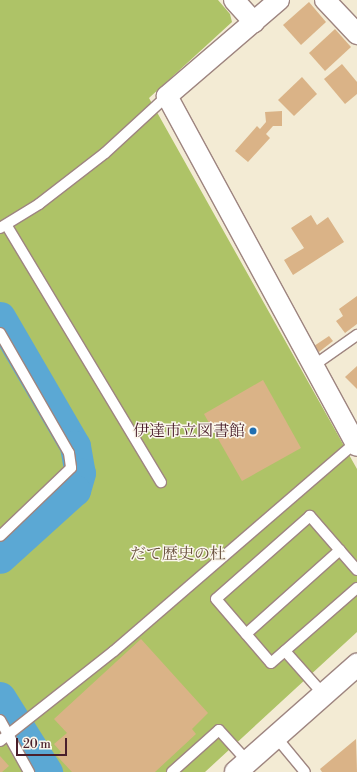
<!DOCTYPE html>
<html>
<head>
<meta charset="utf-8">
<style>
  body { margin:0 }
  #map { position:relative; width:357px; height:772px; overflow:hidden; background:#f3ebd4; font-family:"Libre Bodoni","Noto Serif JP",serif }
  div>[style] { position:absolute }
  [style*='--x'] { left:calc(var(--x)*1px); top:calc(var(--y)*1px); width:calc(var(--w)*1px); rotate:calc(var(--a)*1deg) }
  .green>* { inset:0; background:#aec367 }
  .river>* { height:31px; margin:-15.5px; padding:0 15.5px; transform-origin:15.5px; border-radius:15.5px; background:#5ba8d4 }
  .building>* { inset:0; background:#dab387 }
  .roads { filter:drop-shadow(1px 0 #9e8580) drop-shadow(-1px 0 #9e8580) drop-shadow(0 1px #9e8580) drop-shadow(0 -1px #9e8580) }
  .lane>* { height:10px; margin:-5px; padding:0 5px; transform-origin:5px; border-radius:5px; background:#fff }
  .street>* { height:20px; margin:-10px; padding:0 10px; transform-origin:10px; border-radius:10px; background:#fff }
  .secondary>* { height:22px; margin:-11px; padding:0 11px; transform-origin:11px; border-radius:11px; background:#fff }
  .dots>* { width:11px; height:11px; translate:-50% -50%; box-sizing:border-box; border:2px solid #fbf7ec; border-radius:50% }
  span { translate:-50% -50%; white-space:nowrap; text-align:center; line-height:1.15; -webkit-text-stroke:3px #fbf7ec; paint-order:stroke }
  .poi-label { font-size:16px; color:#4a1f2b }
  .right { translate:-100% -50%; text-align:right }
  .park-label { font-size:16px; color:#68503d }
  .scale { position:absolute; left:16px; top:738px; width:51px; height:18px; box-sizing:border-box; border:2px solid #4a1f2b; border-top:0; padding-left:5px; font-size:12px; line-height:14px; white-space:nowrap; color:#4a1f2b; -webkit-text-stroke:3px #fbf7ec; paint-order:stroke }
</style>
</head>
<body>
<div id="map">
  <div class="green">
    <i style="clip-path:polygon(0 0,218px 0,230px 14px,232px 22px,149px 98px,357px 469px,357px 632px,205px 772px,0 772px)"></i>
  </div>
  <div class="river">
    <i style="--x:0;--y:317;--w:149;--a:59.8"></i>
    <i style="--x:75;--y:446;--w:27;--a:80"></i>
    <i style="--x:80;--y:473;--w:18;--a:106"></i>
    <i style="--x:75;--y:490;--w:101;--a:137.8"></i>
    <i style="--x:0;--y:697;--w:89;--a:57.9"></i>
  </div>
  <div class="building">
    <i style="clip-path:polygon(309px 2px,326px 22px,301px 45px,283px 25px)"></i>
    <i style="clip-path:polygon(335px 29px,351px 47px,325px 71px,309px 53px)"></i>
    <i style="clip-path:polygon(342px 64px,357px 82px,357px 94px,345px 104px,324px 79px)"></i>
    <i style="clip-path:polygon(302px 77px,317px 94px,294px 116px,278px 100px)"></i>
    <i style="clip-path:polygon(282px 111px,282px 126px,273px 126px,266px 134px,270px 138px,248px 162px,235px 151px,257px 126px,260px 129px,266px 122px,265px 112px)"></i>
    <i style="clip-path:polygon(311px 215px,317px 225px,328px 217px,344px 242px,293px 275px,284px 260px,304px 248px,291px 228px)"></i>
    <i style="clip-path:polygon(357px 296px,357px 324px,345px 333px,336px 321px,343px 316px,339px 309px)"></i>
    <i style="clip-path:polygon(329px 336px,333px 341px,319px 352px,314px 346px)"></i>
    <i style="clip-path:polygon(357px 366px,357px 389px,345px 377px)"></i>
    <i style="clip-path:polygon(263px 380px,301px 448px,242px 481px,204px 414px)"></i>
    <i style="clip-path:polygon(141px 639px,208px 713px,192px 729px,196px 734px,155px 772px,72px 772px,57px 756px,61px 752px,54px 744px,67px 733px,54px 719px)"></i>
    <i style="clip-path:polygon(356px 739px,357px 772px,322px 772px,320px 769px)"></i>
    <i style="clip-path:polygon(0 756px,9px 766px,2px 772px,0 772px)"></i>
  </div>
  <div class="roads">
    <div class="lane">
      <i style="--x:7;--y:226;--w:299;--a:59"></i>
      <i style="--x:0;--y:228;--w:46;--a:-31.6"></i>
      <i style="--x:39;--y:204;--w:83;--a:-37.7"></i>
      <i style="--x:105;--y:153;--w:84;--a:-42.6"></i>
      <i style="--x:0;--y:333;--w:138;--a:60.1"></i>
      <i style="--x:69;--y:453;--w:15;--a:82"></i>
      <i style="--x:71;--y:468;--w:98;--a:136.2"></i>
      <i style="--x:313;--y:366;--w:54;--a:-35.2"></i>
      <i style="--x:357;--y:570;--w:72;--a:-131"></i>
      <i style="--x:310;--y:516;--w:125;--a:138.6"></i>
      <i style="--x:216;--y:599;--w:84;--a:49.3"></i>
      <i style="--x:271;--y:663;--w:114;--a:-41.1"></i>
      <i style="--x:246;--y:634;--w:126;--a:-41.8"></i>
      <i style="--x:285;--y:651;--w:59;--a:48.4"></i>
      <i style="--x:0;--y:720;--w:60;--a:60.9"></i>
      <i style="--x:276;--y:737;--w:45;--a:50.4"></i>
      <i style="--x:0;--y:741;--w:145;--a:-38.3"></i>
      <i style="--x:114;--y:651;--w:318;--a:-40.8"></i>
      <i style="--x:172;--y:772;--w:63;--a:-41.8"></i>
      <i style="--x:219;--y:730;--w:43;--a:47.8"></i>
    </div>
    <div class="street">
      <i style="--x:234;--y:0;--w:30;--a:48"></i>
      <i style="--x:279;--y:0;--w:148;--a:139.4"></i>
      <i style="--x:167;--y:96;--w:398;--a:61.5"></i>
      <i style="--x:325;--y:0;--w:47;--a:46.7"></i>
    </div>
    <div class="secondary">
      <i style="--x:236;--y:772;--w:162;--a:-41.5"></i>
    </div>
  </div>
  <div class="dots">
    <i style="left:253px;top:431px;background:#1f6fb2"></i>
  </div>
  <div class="poi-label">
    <span class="right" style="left:245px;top:431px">伊達市立図書館</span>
  </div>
  <div class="park-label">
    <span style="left:178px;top:554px">だて歴史の杜</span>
  </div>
  <div class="scale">20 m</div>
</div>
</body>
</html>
